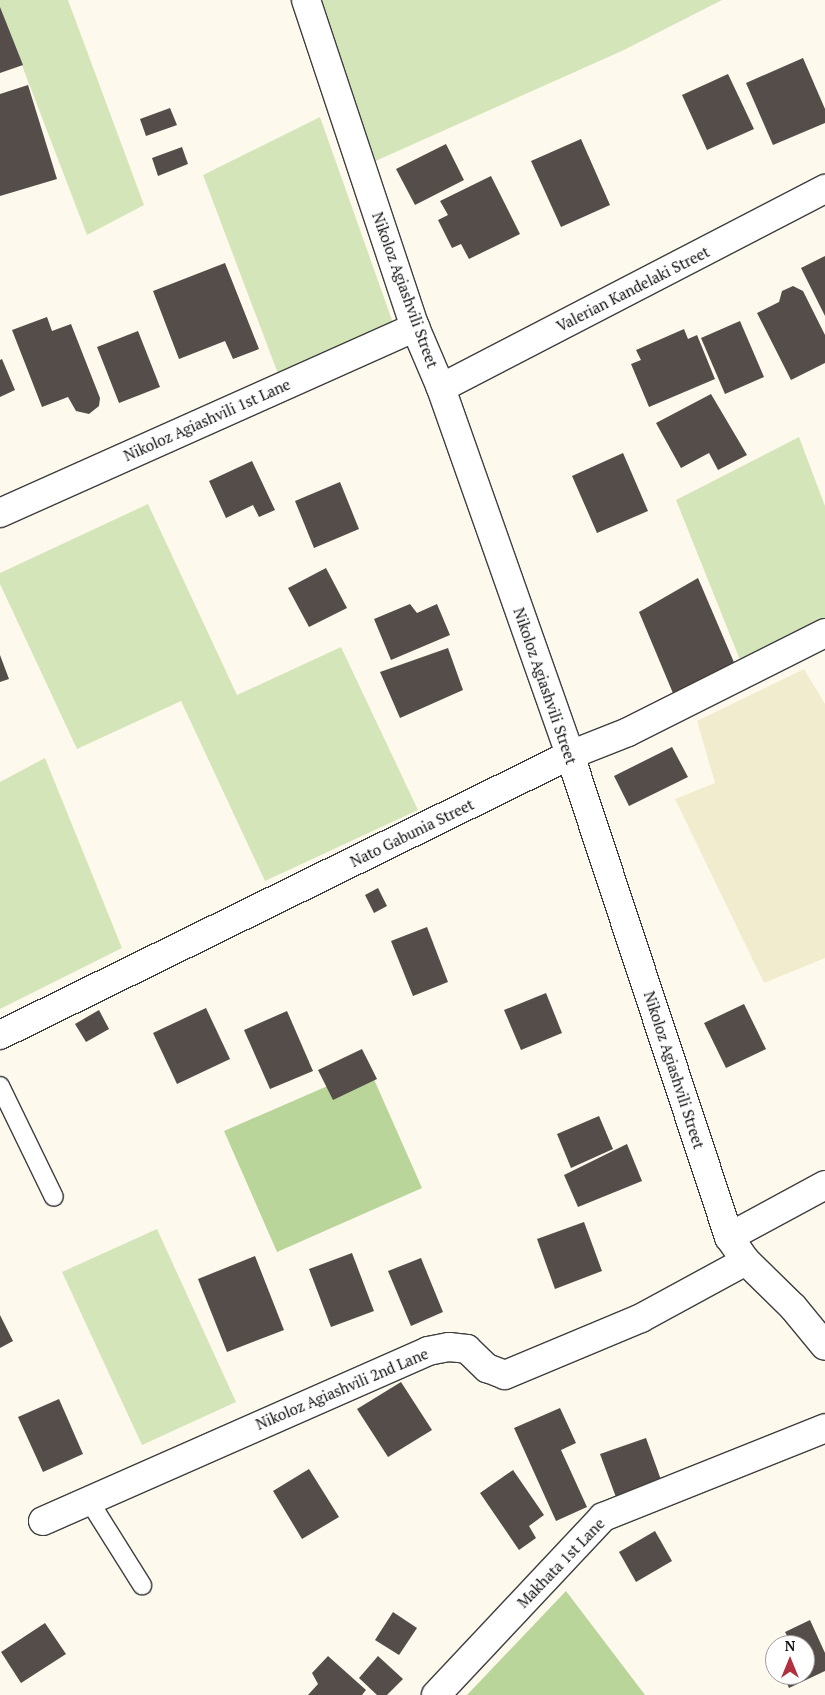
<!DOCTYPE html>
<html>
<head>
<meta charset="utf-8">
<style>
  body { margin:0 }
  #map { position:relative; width:825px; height:1695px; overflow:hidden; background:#fef9ed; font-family:"PT Serif",serif }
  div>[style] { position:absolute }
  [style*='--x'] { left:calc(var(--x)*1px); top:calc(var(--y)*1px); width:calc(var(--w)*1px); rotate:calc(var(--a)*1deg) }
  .farmland>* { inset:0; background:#f2eccf }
  .green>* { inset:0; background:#d4e6b9 }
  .forest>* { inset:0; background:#b9d59a }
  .building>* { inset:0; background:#544d4a }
  .roads { filter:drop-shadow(1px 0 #3f3f3f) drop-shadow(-1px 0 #3f3f3f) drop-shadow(0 1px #3f3f3f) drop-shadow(0 -1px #3f3f3f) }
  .lane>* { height:18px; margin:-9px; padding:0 9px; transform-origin:9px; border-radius:9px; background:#fff }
  .street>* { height:28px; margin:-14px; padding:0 14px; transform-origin:14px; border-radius:14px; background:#fff }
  span { translate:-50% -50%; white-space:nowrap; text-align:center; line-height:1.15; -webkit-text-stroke:5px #fff; paint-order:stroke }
  .street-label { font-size:15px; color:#0c0c0c }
  .north { position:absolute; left:765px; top:1635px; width:50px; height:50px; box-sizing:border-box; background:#fff; border:1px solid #9e9e9e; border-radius:50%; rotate:0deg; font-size:14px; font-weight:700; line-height:20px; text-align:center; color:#0c0c0c }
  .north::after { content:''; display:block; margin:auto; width:18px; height:22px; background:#b22f40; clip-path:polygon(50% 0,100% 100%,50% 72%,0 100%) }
</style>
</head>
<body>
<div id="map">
  <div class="farmland">
    <i style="clip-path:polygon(804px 669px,825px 704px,825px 958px,764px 983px,675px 799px,715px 783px,697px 721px)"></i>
  </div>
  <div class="green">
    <i style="clip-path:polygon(0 0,68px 0,144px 205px,87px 235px,0 8px)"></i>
    <i style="clip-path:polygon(316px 0,722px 0,624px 50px,371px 163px)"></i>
    <i style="clip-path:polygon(320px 117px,393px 323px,280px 379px,203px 175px)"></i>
    <i style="clip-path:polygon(799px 437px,825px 506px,825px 622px,742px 665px,676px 500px)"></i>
    <i style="clip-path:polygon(148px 504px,237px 695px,341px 647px,418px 810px,265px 881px,181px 701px,77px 749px,0 584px,0 573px)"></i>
    <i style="clip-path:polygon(45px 758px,122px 948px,0 1009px,0 782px)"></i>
    <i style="clip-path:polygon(157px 1229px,236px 1402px,142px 1445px,62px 1272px)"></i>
  </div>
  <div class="forest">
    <i style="clip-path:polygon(369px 1068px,422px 1188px,277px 1252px,224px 1131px)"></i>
    <i style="clip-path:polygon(566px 1591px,645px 1695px,467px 1695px)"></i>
  </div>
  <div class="building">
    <i style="clip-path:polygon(0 7px,23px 65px,0 73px)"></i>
    <i style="clip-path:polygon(803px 58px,825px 109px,825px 123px,773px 145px,746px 83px)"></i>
    <i style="clip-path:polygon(728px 74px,754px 129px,707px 150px,682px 95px)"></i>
    <i style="clip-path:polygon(28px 85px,57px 179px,0 196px,0 94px)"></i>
    <i style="clip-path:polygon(170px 108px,177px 125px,146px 136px,140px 119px)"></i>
    <i style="clip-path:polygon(581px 139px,610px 205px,561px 227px,531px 161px)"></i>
    <i style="clip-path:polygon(446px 144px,464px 180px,415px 205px,396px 169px)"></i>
    <i style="clip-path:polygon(182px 147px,188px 164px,158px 176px,152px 158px)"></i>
    <i style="clip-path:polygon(491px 176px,520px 234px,469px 259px,461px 244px,452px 248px,438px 220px,448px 215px,440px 201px)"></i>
    <i style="clip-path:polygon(825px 256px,825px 316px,801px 268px)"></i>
    <i style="clip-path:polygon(225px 263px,259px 349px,233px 359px,225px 341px,179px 359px,153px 291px)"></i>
    <i style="clip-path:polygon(793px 286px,803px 291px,825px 335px,825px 363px,791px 380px,757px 313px,779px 302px,782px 291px)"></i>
    <i style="clip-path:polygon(47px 317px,52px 331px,71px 324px,100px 398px,99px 406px,89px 414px,76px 411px,68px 397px,42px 407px,12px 330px)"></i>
    <i style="clip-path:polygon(740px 321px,764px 377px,725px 394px,701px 338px)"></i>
    <i style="clip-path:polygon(684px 329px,688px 339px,697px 335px,715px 379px,649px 407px,631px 364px,641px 360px,636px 350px)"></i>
    <i style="clip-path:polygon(138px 331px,160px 387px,119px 403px,97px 347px)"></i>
    <i style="clip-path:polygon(2px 359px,15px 390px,0 397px,0 360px)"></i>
    <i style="clip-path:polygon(711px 394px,747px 455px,718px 470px,709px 453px,681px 468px,656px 423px)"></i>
    <i style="clip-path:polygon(623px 453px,648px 511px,597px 533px,572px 476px)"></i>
    <i style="clip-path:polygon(252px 461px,275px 510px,259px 517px,253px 505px,226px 518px,209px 481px)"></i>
    <i style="clip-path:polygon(340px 482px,359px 529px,314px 548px,295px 501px)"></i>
    <i style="clip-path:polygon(326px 568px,347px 608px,309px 627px,288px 588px)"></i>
    <i style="clip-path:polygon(698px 578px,736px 667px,675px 698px,639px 612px)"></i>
    <i style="clip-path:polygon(410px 604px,417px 613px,437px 604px,450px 635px,391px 660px,374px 619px)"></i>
    <i style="clip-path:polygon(448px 648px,463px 690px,400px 718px,380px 672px)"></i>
    <i style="clip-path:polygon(0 655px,9px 679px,0 682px)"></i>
    <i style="clip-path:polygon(672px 747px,688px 777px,629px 806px,614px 776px)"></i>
    <i style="clip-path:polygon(378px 888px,387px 906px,374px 913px,365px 895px)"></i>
    <i style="clip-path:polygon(427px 927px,448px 982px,413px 996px,391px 941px)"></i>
    <i style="clip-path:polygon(546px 993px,562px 1033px,521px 1050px,504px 1010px)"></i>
    <i style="clip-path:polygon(744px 1004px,766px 1049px,726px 1068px,704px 1023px)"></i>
    <i style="clip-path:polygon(206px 1008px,230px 1059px,177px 1084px,153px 1033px)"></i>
    <i style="clip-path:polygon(99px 1010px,109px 1029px,86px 1042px,75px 1024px)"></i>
    <i style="clip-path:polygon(287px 1011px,313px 1071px,270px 1089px,244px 1030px)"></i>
    <i style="clip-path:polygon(362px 1049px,377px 1079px,333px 1100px,318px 1070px)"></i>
    <i style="clip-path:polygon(599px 1116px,613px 1149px,571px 1168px,557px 1134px)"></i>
    <i style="clip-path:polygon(627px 1144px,642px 1181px,578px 1207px,564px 1175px)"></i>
    <i style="clip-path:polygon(584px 1222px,602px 1271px,555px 1289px,537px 1239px)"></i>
    <i style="clip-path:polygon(352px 1253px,374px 1311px,331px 1327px,309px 1269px)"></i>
    <i style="clip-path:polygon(255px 1256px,284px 1330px,227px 1352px,198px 1279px)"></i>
    <i style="clip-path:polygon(421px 1258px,443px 1312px,411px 1326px,388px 1271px)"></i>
    <i style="clip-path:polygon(0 1315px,13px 1341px,0 1348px)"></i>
    <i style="clip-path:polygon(401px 1382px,432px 1430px,388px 1457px,357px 1409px)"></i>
    <i style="clip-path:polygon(59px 1399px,83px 1454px,43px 1472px,18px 1417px)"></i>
    <i style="clip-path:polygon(560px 1408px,576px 1443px,561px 1450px,587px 1507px,556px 1521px,514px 1428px)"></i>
    <i style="clip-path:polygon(646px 1438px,665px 1491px,620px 1508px,600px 1454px)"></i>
    <i style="clip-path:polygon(309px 1469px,339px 1517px,302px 1539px,273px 1491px)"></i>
    <i style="clip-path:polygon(513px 1470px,544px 1515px,529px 1526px,536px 1538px,519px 1550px,480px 1493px)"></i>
    <i style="clip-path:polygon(655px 1531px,672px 1561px,636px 1582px,619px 1552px)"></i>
    <i style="clip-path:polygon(393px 1612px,417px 1628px,399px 1655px,375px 1640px)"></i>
    <i style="clip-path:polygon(810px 1620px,825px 1653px,825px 1671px,789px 1688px,783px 1675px,805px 1675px,805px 1645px,792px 1645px,785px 1632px)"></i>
    <i style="clip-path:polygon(45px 1623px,66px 1654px,21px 1683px,1px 1652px)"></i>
    <i style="clip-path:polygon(328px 1656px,366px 1690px,362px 1695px,308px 1695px,318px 1684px,312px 1673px)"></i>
    <i style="clip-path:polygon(378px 1656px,403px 1679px,387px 1695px,377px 1695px,359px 1678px)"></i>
  </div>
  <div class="roads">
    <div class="lane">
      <i style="--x:0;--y:1086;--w:123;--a:64.1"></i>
      <i style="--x:88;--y:1499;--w:102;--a:57.9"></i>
    </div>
    <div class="street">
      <i style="--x:306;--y:0;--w:345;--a:71.6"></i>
      <i style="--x:415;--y:327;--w:66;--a:66.9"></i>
      <i style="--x:441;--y:388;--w:389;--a:70.6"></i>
      <i style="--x:570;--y:755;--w:508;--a:71.74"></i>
      <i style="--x:729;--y:1237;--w:29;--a:55"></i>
      <i style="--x:746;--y:1261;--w:66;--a:44.4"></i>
      <i style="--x:793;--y:1307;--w:50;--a:50.6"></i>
      <i style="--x:441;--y:388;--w:433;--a:-27.4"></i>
      <i style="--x:0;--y:513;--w:455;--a:-24.1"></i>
      <i style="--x:0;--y:1035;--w:635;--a:-26.16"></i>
      <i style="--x:570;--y:755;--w:62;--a:-21.6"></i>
      <i style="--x:628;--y:732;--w:220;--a:-26.7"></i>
      <i style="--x:729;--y:1237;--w:109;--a:-28.4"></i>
      <i style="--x:43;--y:1521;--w:421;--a:-23.8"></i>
      <i style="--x:428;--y:1351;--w:21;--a:-11"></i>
      <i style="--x:449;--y:1347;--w:18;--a:6"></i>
      <i style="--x:467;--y:1349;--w:28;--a:44"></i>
      <i style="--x:487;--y:1368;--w:19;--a:21"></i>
      <i style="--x:505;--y:1375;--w:147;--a:-22.7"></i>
      <i style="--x:641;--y:1318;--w:119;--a:-28.5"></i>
      <i style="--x:436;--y:1695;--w:244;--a:-46.8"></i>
      <i style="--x:603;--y:1517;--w:239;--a:-21.8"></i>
    </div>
  </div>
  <div class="street-label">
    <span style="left:633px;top:289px;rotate:-27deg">Valerian Kandelaki Street</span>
    <span style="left:405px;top:290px;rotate:70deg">Nikoloz Agiashvili Street</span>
    <span style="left:207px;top:420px;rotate:-24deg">Nikoloz Agiashvili 1st Lane</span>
    <span style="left:545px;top:686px;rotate:71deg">Nikoloz Agiashvili Street</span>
    <span style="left:412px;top:833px;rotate:-26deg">Nato Gabunia Street</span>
    <span style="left:674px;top:1070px;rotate:72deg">Nikoloz Agiashvili Street</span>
    <span style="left:342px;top:1389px;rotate:-23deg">Nikoloz Agiashvili 2nd Lane</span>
    <span style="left:561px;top:1563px;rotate:-46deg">Makhata 1st Lane</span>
  </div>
  <div class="north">N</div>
</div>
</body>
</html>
